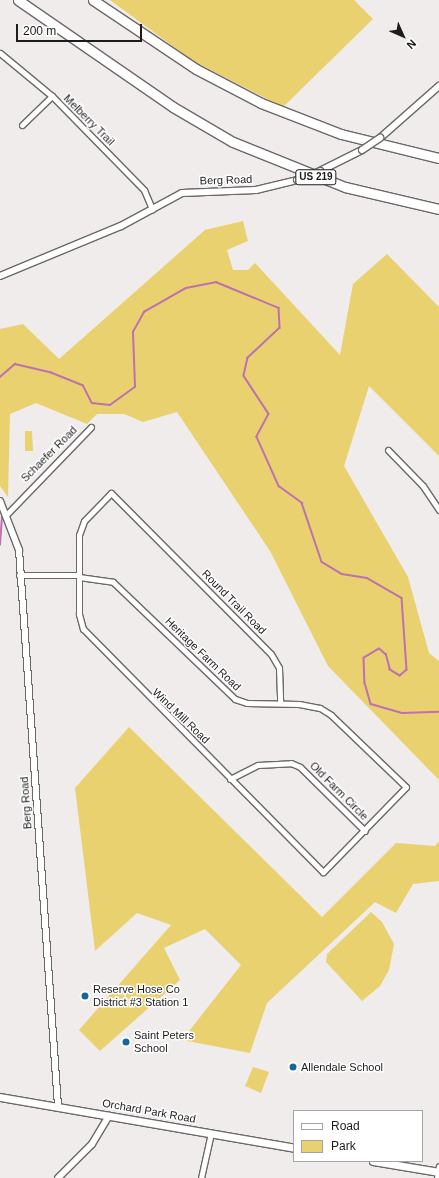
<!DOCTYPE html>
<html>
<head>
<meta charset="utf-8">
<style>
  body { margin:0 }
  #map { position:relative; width:439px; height:1178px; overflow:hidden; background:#f0eceb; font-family:Helvetica,sans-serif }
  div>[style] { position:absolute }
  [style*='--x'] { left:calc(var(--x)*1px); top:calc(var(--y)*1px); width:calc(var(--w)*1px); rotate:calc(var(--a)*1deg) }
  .green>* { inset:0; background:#e9d16f }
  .stream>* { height:1.5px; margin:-0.75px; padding:0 0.75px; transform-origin:0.75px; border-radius:0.75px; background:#bd71af }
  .roads { filter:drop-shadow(1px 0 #6c6867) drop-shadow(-1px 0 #6c6867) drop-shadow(0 1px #6c6867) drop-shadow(0 -1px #6c6867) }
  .minor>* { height:5px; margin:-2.5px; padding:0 2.5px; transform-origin:2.5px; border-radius:2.5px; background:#fff }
  .tertiary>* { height:6px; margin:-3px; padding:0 3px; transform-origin:3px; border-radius:3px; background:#fff }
  .secondary>* { height:7px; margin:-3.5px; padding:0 3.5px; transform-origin:3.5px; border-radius:3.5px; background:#fff }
  .motorway>* { height:9px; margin:-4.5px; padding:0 4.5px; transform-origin:4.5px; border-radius:4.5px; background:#fff }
  .bridges { filter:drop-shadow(1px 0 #6c6867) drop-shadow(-1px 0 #6c6867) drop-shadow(0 1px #6c6867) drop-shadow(0 -1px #6c6867) }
  .tertiary-bridge>* { height:6px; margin:-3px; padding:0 3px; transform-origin:3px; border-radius:3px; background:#fff }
  .dots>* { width:11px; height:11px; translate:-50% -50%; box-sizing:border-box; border:2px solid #fff; border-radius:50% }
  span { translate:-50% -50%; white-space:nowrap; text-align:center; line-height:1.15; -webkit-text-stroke:3px #fff; paint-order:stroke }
  .shield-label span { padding:1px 3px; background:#fff; border:1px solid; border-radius:3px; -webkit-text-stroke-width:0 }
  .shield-label { font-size:10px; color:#1d1b1b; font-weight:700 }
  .street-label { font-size:11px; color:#1d1b1b }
  .poi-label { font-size:11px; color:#1d1b1b }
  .left { translate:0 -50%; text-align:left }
  .legend { position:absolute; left:293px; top:1110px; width:130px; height:52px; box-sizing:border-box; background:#fff; border:1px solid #a5a4a4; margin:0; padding:5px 7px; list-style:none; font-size:12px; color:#1d1b1b }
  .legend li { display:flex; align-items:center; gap:8px; height:20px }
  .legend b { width:20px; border:1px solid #a5a4a4 }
  .north { position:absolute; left:383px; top:16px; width:40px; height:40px; -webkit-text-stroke:3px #fff; paint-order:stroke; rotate:135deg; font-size:11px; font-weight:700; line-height:16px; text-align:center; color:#1d1b1b }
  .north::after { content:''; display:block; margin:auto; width:14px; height:18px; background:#1d1b1b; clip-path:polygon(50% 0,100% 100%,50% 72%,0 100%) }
  .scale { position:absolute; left:16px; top:24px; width:126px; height:18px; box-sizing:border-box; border:2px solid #1d1b1b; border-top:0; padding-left:5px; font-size:12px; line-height:14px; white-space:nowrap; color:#1d1b1b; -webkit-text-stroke:3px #fff; paint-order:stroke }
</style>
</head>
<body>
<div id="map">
  <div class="green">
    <i style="clip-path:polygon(110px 0,354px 0,373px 19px,283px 107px,193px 61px)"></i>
    <i style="clip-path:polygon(243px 221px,248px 241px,227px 250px,233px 270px,248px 270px,255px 263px,340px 355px,353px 284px,387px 254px,439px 307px,439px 456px,369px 386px,344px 466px,408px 577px,429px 653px,439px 661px,439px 780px,328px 666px,270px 551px,177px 412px,143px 422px,124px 414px,97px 414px,87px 424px,36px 403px,10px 414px,8px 497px,0 486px,0 329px,23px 324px,59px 359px,205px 230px)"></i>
    <i style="clip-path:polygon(25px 431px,32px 431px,33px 451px,25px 451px)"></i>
    <i style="clip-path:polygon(129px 727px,322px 917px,396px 843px,435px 846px,439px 841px,439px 881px,413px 884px,396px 913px,375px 902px,267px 1003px,250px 1053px,182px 1040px,241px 965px,205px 929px,164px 948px,180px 980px,100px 1051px,79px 1030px,171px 925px,137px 913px,95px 951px,75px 788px)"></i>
    <i style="clip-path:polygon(371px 912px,382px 922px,394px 944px,389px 970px,380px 986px,362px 1001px,326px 962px,327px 954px)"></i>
    <i style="clip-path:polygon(253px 1067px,269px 1072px,261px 1093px,245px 1086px)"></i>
  </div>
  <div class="stream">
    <i style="--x:0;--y:377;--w:20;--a:-41"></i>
    <i style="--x:15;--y:364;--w:36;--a:13"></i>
    <i style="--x:50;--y:372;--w:35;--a:22"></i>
    <i style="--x:83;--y:385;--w:20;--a:63"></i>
    <i style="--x:92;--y:403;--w:18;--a:6"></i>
    <i style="--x:110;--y:405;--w:31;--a:-36"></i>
    <i style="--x:135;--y:387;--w:55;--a:-92.1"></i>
    <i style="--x:133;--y:332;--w:23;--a:-61"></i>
    <i style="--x:144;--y:312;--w:48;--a:-29.7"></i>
    <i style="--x:186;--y:288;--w:31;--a:-11"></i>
    <i style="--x:216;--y:282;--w:68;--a:22.4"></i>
    <i style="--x:279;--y:308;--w:20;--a:87"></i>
    <i style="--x:280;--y:328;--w:44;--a:136.8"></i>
    <i style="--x:248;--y:358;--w:18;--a:103"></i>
    <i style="--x:244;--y:376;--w:45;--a:56.7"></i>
    <i style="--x:269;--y:414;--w:26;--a:118"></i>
    <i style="--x:257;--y:437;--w:54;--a:65.8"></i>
    <i style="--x:279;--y:486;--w:29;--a:36"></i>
    <i style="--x:302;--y:503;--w:62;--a:71.3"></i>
    <i style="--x:322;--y:562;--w:23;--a:31"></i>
    <i style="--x:342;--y:574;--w:25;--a:9"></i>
    <i style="--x:367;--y:578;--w:40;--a:29.7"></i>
    <i style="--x:402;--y:598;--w:72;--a:86"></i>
    <i style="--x:407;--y:670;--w:9;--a:139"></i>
    <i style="--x:400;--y:676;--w:12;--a:-149"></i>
    <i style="--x:390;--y:670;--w:16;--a:-105"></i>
    <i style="--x:386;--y:655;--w:9;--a:-139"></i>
    <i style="--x:379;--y:649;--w:17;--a:149"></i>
    <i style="--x:364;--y:658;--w:25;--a:88"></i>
    <i style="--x:365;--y:683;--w:22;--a:74"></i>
    <i style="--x:371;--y:704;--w:32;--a:16"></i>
    <i style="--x:402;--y:713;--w:37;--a:-2"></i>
    <i style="--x:0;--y:545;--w:31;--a:-86"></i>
  </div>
  <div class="roads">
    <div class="minor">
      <i style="--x:0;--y:53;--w:67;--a:39.6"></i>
      <i style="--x:52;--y:96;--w:132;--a:45.6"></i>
      <i style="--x:144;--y:190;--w:21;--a:67"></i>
      <i style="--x:22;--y:125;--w:42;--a:-44"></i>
      <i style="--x:388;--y:450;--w:50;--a:45.8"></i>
      <i style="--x:423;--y:486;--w:29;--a:56"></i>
      <i style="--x:7;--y:514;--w:121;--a:-46"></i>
      <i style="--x:19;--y:575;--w:60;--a:0"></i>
      <i style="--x:79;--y:577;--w:34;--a:8"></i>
      <i style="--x:113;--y:582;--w:169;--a:43.8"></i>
      <i style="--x:235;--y:699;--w:13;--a:18"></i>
      <i style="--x:247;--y:703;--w:52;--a:1.1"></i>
      <i style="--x:299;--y:704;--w:21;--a:11"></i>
      <i style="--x:320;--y:708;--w:13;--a:32"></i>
      <i style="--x:331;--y:715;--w:104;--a:43.8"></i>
      <i style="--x:406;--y:787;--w:119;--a:134.3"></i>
      <i style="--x:323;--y:872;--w:342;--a:-134.6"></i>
      <i style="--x:83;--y:629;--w:16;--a:-105"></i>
      <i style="--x:79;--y:614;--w:79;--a:-90"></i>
      <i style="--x:79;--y:535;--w:15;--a:-70"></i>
      <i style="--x:84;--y:521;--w:39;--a:-46"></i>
      <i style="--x:111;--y:493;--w:227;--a:45.2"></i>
      <i style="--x:271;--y:654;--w:16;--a:60"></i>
      <i style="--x:279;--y:668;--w:35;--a:88"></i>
      <i style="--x:230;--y:779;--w:31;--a:-27"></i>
      <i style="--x:258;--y:765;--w:33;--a:-3"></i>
      <i style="--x:291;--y:763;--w:10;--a:24"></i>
      <i style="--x:300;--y:767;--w:91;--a:44.6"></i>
      <i style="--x:201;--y:1178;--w:46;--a:-77.5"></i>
      <i style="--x:437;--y:1178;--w:12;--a:-81"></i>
    </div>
    <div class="tertiary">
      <i style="--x:380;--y:138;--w:79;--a:-41.4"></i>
      <i style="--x:320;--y:171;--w:47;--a:-26.6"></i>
      <i style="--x:0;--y:276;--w:131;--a:-22.5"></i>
      <i style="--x:121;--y:226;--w:69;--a:-28.4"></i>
      <i style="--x:182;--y:193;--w:74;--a:-2.3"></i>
      <i style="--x:256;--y:190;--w:42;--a:-13.7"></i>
      <i style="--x:0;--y:501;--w:53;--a:68.8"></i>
      <i style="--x:19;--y:550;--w:558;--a:85.99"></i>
      <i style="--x:58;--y:1178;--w:48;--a:-45"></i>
      <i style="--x:92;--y:1144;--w:33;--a:-59"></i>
    </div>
    <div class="secondary">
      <i style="--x:0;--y:1097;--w:298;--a:9.8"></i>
      <i style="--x:373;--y:1161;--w:67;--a:9.5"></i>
    </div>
    <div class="motorway">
      <i style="--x:18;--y:0;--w:188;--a:34.6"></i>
      <i style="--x:173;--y:107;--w:69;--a:30.3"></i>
      <i style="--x:233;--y:142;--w:121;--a:21.9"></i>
      <i style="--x:345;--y:187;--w:97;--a:13.2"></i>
      <i style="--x:93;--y:0;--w:124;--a:33.8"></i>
      <i style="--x:196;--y:69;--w:73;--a:27.6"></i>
      <i style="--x:261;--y:103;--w:86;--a:21.2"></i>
      <i style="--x:341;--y:134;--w:101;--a:13.8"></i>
    </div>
  </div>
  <div class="bridges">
    <div class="tertiary-bridge">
      <i style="--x:362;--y:150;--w:22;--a:-34"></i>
      <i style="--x:297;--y:180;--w:25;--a:-21"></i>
    </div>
  </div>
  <div class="dots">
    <i style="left:85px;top:996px;background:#166698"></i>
    <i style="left:126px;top:1042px;background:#166698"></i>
    <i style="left:293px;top:1067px;background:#166698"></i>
  </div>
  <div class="shield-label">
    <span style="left:316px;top:177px">US 219</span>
  </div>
  <div class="street-label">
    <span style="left:89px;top:120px;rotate:45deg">Melberry Trail</span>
    <span style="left:226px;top:180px;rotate:-2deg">Berg Road</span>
    <span style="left:49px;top:454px;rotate:-45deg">Schaefer Road</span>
    <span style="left:234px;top:602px;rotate:45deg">Round Trail Road</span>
    <span style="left:203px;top:654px;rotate:44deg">Heritage Farm Road</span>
    <span style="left:181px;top:716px;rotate:44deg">Wind Mill Road</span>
    <span style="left:339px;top:791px;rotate:45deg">Old Farm Circle</span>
    <span style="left:26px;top:803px;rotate:-94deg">Berg Road</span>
    <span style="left:149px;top:1111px;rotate:10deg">Orchard Park Road</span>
  </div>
  <div class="poi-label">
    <span class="left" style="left:93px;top:996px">Reserve Hose Co<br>District #3 Station 1</span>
    <span class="left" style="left:134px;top:1042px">Saint Peters<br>School</span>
    <span class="left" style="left:301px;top:1067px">Allendale School</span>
  </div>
  <ul class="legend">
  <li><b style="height:5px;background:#fff"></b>Road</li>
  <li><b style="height:11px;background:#e9d16f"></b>Park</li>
  </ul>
  <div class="north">N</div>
  <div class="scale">200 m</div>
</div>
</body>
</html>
